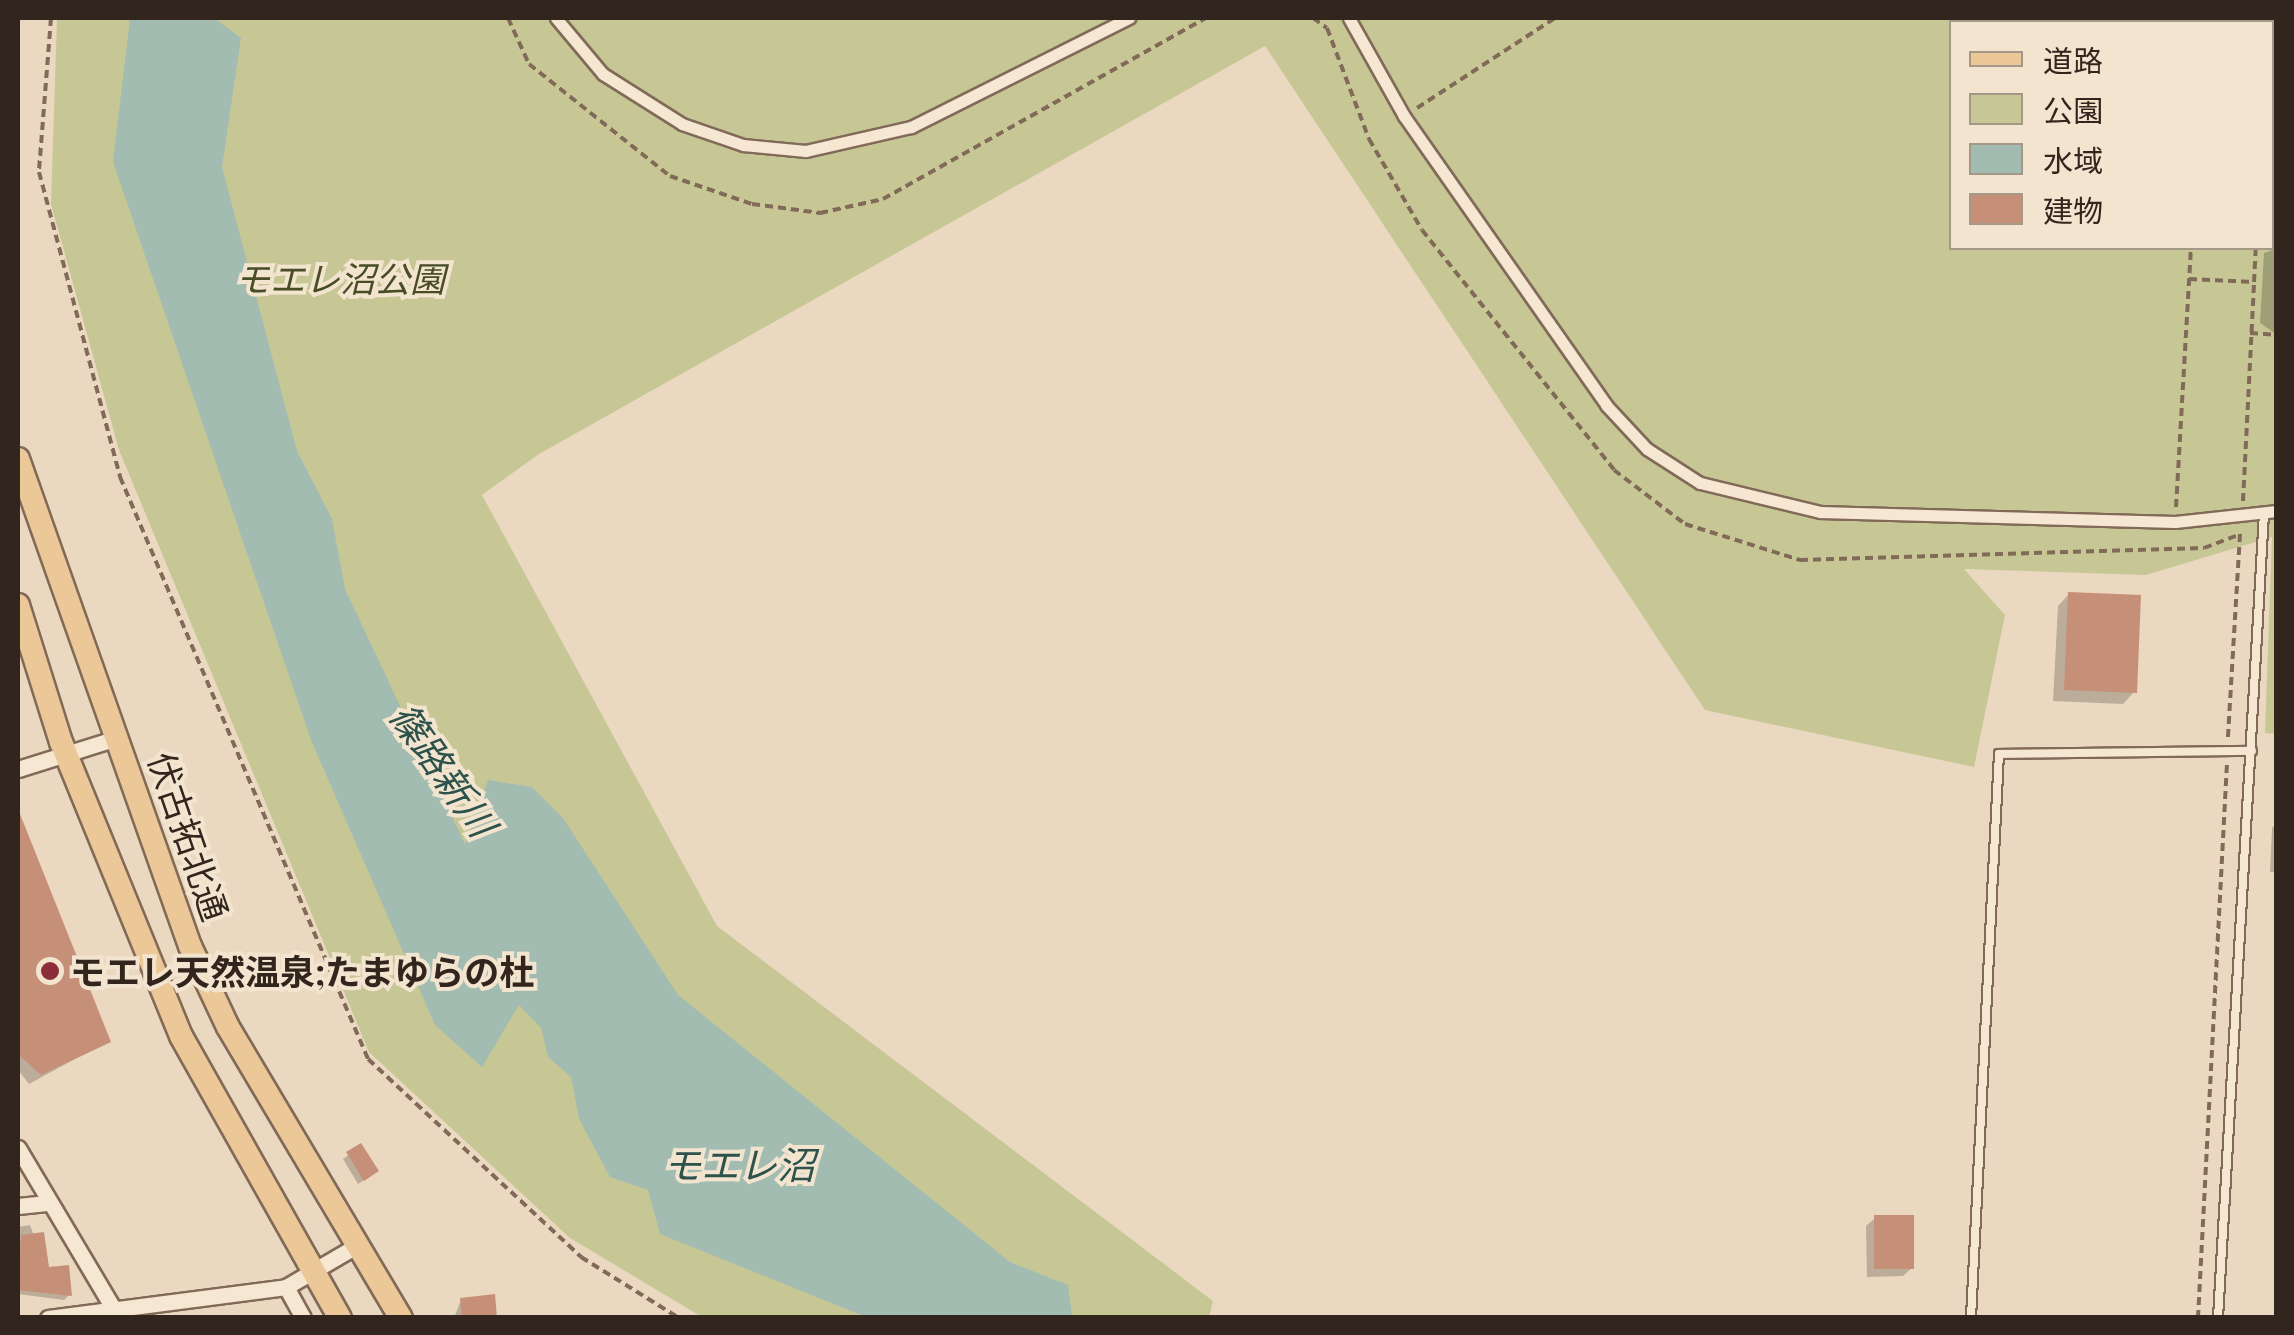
<!DOCTYPE html>
<html>
<head>
<meta charset="utf-8">
<style>
  body { margin:0 }
  #map { position:relative; width:2294px; height:1335px; overflow:hidden; background:#ead9c0; font-family:"Playfair Display","Noto Sans JP",serif }
  div>[style] { position:absolute }
  [style*='--x'] { left:calc(var(--x)*1px); top:calc(var(--y)*1px); width:calc(var(--w)*1px); rotate:calc(var(--a)*1deg) }
  .green>* { inset:0; background:#c7c795 }
  .water>* { inset:0; background:#a2bcb2 }
  .shadow>* { inset:0; background:#0003 }
  .building>* { inset:0; background:#c68f78 }
  .path>* { height:4px; margin-top:-2px; transform-origin:0; background:repeating-linear-gradient(90deg,#826a59 0 8px,transparent 0 13px) }
  .roads { filter:drop-shadow(2px 0 #826a59) drop-shadow(-2px 0 #826a59) drop-shadow(0 2px #826a59) drop-shadow(0 -2px #826a59) }
  .service>* { height:8px; margin:-4px; padding:0 4px; transform-origin:4px; border-radius:4px; background:#f6e7d2 }
  .pedestrian>* { height:11px; margin:-5.5px; padding:0 5.5px; transform-origin:5.5px; border-radius:5.5px; background:#f6e7d2 }
  .minor>* { height:15px; margin:-7.5px; padding:0 7.5px; transform-origin:7.5px; border-radius:7.5px; background:#f6e7d2 }
  .primary>* { height:22px; margin:-11px; padding:0 11px; transform-origin:11px; border-radius:11px; background:#ecc899 }
  .dots>* { width:28px; height:28px; translate:-50% -50%; box-sizing:border-box; border:5px solid #f2e4cf; border-radius:50% }
  span { translate:-50% -50%; white-space:nowrap; text-align:center; line-height:1.15; -webkit-text-stroke:8px #f2e4cf; paint-order:stroke }
  .park-label { font-size:35px; color:#484d25; font-style:italic }
  .street-label { font-size:35px; color:#32251d }
  .poi-label { font-size:35px; color:#32251d; font-weight:700 }
  .left { translate:0 -50%; text-align:left }
  .water-label { font-size:38px; color:#2d514b; font-style:italic }
  .frame { position:absolute; inset:0; border:20px solid #32251d; pointer-events:none }
  .legend { position:absolute; left:1949px; top:20px; width:325px; height:230px; box-sizing:border-box; background:#f2e4cf; border:2px solid #a59888; margin:0; padding:12px 18px; list-style:none; font-size:30px; color:#32251d }
  .legend li { display:flex; align-items:center; gap:20px; height:50px }
  .legend b { width:50px; border:2px solid #a59888 }
</style>
</head>
<body>
<div id="map">
  <div class="green">
    <i style="clip-path:polygon(evenodd,57px 18px,2276px 18px,2276px 734px,2265px 733px,2272px 537px,2146px 575px,1964px 569px,2005px 615px,1974px 767px,1705px 710px,1265px 46px,539px 454px,482px 495px,717px 926px,1213px 1301px,1209px 1318px,702px 1317px,570px 1238px,369px 1052px,119px 450px,51px 204px,57px 18px,1952px 22px,2272px 22px,2272px 248px,1952px 248px,1952px 22px)"></i>
  </div>
  <div class="water">
    <i style="clip-path:polygon(130px 18px,214px 18px,241px 38px,222px 167px,297px 451px,332px 519px,345px 589px,465px 844px,488px 780px,532px 787px,563px 818px,678px 995px,1010px 1262px,1068px 1285px,1072px 1315px,866px 1317px,660px 1234px,648px 1190px,610px 1177px,579px 1119px,571px 1077px,548px 1057px,541px 1028px,519px 1005px,482px 1067px,435px 1025px,311px 740px,113px 162px)"></i>
  </div>
  <div class="shadow">
    <i style="clip-path:polygon(2276px 249px,2276px 334px,2260px 323px,2264px 253px)"></i>
    <i style="clip-path:polygon(2069px 594px,2134px 692px,2123px 704px,2053px 701px,2058px 606px)"></i>
    <i style="clip-path:polygon(19px 817px,108px 1041px,29px 1084px,18px 1070px)"></i>
    <i style="clip-path:polygon(2276px 824px,2276px 872px,2270px 872px,2272px 828px)"></i>
    <i style="clip-path:polygon(361px 1146px,371px 1176px,358px 1184px,343px 1159px)"></i>
    <i style="clip-path:polygon(1875px 1218px,1912px 1268px,1903px 1276px,1867px 1277px,1866px 1226px)"></i>
    <i style="clip-path:polygon(30px 1225px,47px 1270px,69px 1295px,64px 1300px,18px 1294px,18px 1227px)"></i>
    <i style="clip-path:polygon(461px 1300px,495px 1318px,454px 1318px)"></i>
  </div>
  <div class="building">
    <i style="clip-path:polygon(2068px 592px,2141px 595px,2137px 693px,2064px 690px)"></i>
    <i style="clip-path:polygon(18px 809px,111px 1042px,41px 1075px,18px 1054px)"></i>
    <i style="clip-path:polygon(361px 1143px,379px 1171px,364px 1181px,346px 1152px)"></i>
    <i style="clip-path:polygon(1874px 1215px,1914px 1215px,1914px 1269px,1874px 1269px)"></i>
    <i style="clip-path:polygon(44px 1232px,49px 1267px,69px 1265px,72px 1296px,18px 1290px,21px 1235px)"></i>
    <i style="clip-path:polygon(495px 1294px,497px 1318px,462px 1318px,460px 1298px)"></i>
  </div>
  <div class="path">
    <i style="--x:51;--y:18;--w:154;--a:94.5"></i>
    <i style="--x:39;--y:172;--w:316;--a:75.1"></i>
    <i style="--x:120;--y:477;--w:633;--a:66.92"></i>
    <i style="--x:368;--y:1059;--w:291;--a:42.9"></i>
    <i style="--x:581;--y:1257;--w:115;--a:31.9"></i>
    <i style="--x:508;--y:18;--w:51;--a:65.5"></i>
    <i style="--x:529;--y:64;--w:180;--a:38.5"></i>
    <i style="--x:670;--y:176;--w:87;--a:18.9"></i>
    <i style="--x:752;--y:204;--w:69;--a:7.5"></i>
    <i style="--x:820;--y:213;--w:65;--a:-12.5"></i>
    <i style="--x:883;--y:199;--w:370;--a:-29.3"></i>
    <i style="--x:1313;--y:18;--w:17;--a:36"></i>
    <i style="--x:1327;--y:28;--w:119;--a:69.3"></i>
    <i style="--x:1369;--y:139;--w:105;--a:59.8"></i>
    <i style="--x:1422;--y:230;--w:307;--a:51.3"></i>
    <i style="--x:1614;--y:470;--w:89;--a:37.3"></i>
    <i style="--x:1685;--y:524;--w:121;--a:17.4"></i>
    <i style="--x:1800;--y:560;--w:404;--a:-1.7"></i>
    <i style="--x:2204;--y:548;--w:39;--a:-21"></i>
    <i style="--x:2240;--y:534;--w:205;--a:93.4"></i>
    <i style="--x:2077;--y:18;--w:7;--a:34"></i>
    <i style="--x:2264;--y:18;--w:4;--a:90"></i>
    <i style="--x:1417;--y:108;--w:165;--a:-33.1"></i>
    <i style="--x:2272;--y:124;--w:4;--a:14"></i>
    <i style="--x:2272;--y:152;--w:4;--a:0"></i>
    <i style="--x:2272;--y:234;--w:4;--a:0"></i>
    <i style="--x:2189;--y:279;--w:65;--a:2.6"></i>
    <i style="--x:2254;--y:282;--w:34;--a:-87"></i>
    <i style="--x:2250;--y:333;--w:26;--a:4"></i>
    <i style="--x:2243;--y:501;--w:219;--a:-87.1"></i>
    <i style="--x:2176;--y:507;--w:259;--a:-86.7"></i>
    <i style="--x:2198;--y:1318;--w:556;--a:-87.01"></i>
  </div>
  <div class="roads">
    <div class="service">
      <i style="--x:1971;--y:1318;--w:565;--a:-87.16"></i>
      <i style="--x:1999;--y:754;--w:253;--a:-0.7"></i>
      <i style="--x:2218;--y:1318;--w:807;--a:-86.73"></i>
    </div>
    <div class="pedestrian">
      <i style="--x:556;--y:18;--w:73;--a:50"></i>
      <i style="--x:603;--y:74;--w:93;--a:32.3"></i>
      <i style="--x:682;--y:124;--w:65;--a:19"></i>
      <i style="--x:743;--y:145;--w:63;--a:5.4"></i>
      <i style="--x:806;--y:151;--w:108;--a:-12.9"></i>
      <i style="--x:911;--y:127;--w:244;--a:-26.6"></i>
      <i style="--x:1349;--y:18;--w:112;--a:60.7"></i>
      <i style="--x:1404;--y:116;--w:353;--a:55"></i>
      <i style="--x:1606;--y:405;--w:60;--a:47"></i>
      <i style="--x:1647;--y:449;--w:63;--a:32.7"></i>
      <i style="--x:1700;--y:483;--w:123;--a:13.6"></i>
      <i style="--x:1820;--y:512;--w:355;--a:1.6"></i>
      <i style="--x:2175;--y:522;--w:102;--a:-6.2"></i>
    </div>
    <div class="minor">
      <i style="--x:18;--y:769;--w:104;--a:-17.4"></i>
      <i style="--x:18;--y:1148;--w:188;--a:59.3"></i>
      <i style="--x:18;--y:1206;--w:29;--a:-6"></i>
      <i style="--x:286;--y:1287;--w:35;--a:61"></i>
      <i style="--x:48;--y:1318;--w:240;--a:-7.4"></i>
      <i style="--x:286;--y:1287;--w:81;--a:-30.4"></i>
    </div>
    <div class="primary">
      <i style="--x:18;--y:459;--w:516;--a:70.55"></i>
      <i style="--x:190;--y:946;--w:89;--a:64.9"></i>
      <i style="--x:228;--y:1027;--w:339;--a:59.3"></i>
      <i style="--x:18;--y:605;--w:144;--a:72.6"></i>
      <i style="--x:61;--y:742;--w:318;--a:67.8"></i>
      <i style="--x:181;--y:1036;--w:324;--a:60.6"></i>
    </div>
  </div>
  <div class="dots">
    <i style="left:50px;top:971px;background:#8c2e39"></i>
  </div>
  <div class="park-label">
    <span style="left:340px;top:278px">モエレ沼公園</span>
  </div>
  <div class="street-label">
    <span style="left:189px;top:836px;rotate:71deg">伏古拓北通</span>
  </div>
  <div class="poi-label">
    <span class="left" style="left:70px;top:971px">モエレ天然温泉;たまゆらの杜</span>
  </div>
  <div class="water-label">
    <span style="left:444px;top:769px;rotate:55deg">篠路新川</span>
    <span style="left:739px;top:1164px">モエレ沼</span>
  </div>
  <div class="frame"></div>
  <ul class="legend">
  <li><b style="height:12px;background:#ecc899"></b>道路</li>
  <li><b style="height:28px;background:#c7c795"></b>公園</li>
  <li><b style="height:28px;background:#a2bcb2"></b>水域</li>
  <li><b style="height:28px;background:#c68f78"></b>建物</li>
  </ul>
</div>
</body>
</html>
